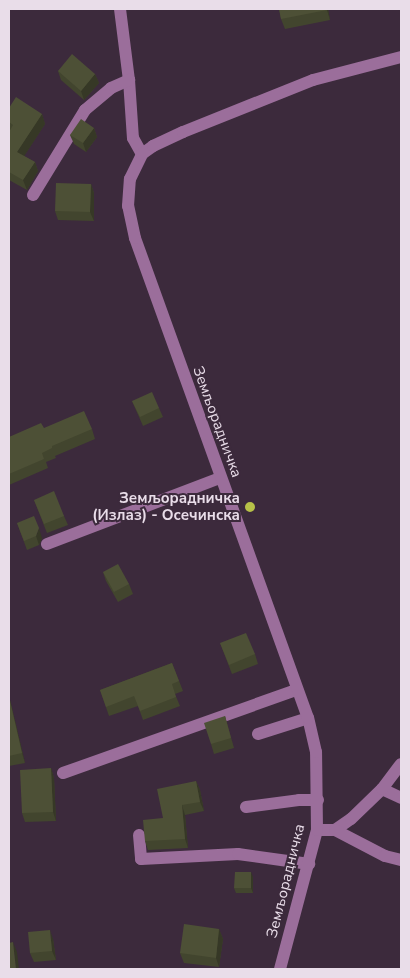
<!DOCTYPE html>
<html>
<head>
<meta charset="utf-8">
<style>
  body { margin:0 }
  #map { position:relative; width:410px; height:978px; overflow:hidden; background:#3c2a3c; font-family:"Nunito Sans",sans-serif }
  div>[style] { position:absolute }
  [style*='--x'] { left:calc(var(--x)*1px); top:calc(var(--y)*1px); width:calc(var(--w)*1px); rotate:calc(var(--a)*1deg) }
  .minor>* { height:12px; margin:-6px; padding:0 6px; transform-origin:6px; border-radius:6px; background:#9b6e9b }
  .wall>* { inset:0; background:#42452e }
  .shaded-wall>* { inset:0; background:#363826 }
  .building>* { inset:0; background:#4d5036 }
  .dots>* { width:14px; height:14px; translate:-50% -50%; box-sizing:border-box; border:2px solid #3c2a3c; border-radius:50% }
  span { translate:-50% -50%; white-space:nowrap; text-align:center; line-height:1.15; -webkit-text-stroke:4px #3c2a3c; paint-order:stroke }
  .street-label { font-size:15px; color:#e9dde9 }
  .poi-label { font-size:15px; color:#e9dde9; font-weight:700 }
  .right { translate:-100% -50%; text-align:right }
  .frame { position:absolute; inset:0; border:10px solid #e9dde9; pointer-events:none }
</style>
</head>
<body>
<div id="map">
  <div class="minor">
    <i style="--x:120;--y:9;--w:72;--a:82.8"></i>
    <i style="--x:129;--y:80;--w:58;--a:86.1"></i>
    <i style="--x:133;--y:138;--w:18;--a:61"></i>
    <i style="--x:33;--y:195;--w:100;--a:-58.5"></i>
    <i style="--x:85;--y:110;--w:34;--a:-40"></i>
    <i style="--x:111;--y:88;--w:20;--a:-24"></i>
    <i style="--x:47;--y:544;--w:185;--a:-20.9"></i>
    <i style="--x:258;--y:734;--w:52;--a:-17.7"></i>
    <i style="--x:63;--y:773;--w:247;--a:-19.6"></i>
    <i style="--x:382;--y:789;--w:21;--a:25"></i>
    <i style="--x:246;--y:807;--w:53;--a:-7.5"></i>
    <i style="--x:299;--y:800;--w:19;--a:0"></i>
    <i style="--x:317;--y:830;--w:18;--a:0"></i>
    <i style="--x:335;--y:830;--w:19;--a:-35"></i>
    <i style="--x:351;--y:819;--w:43;--a:-44.1"></i>
    <i style="--x:382;--y:789;--w:31;--a:-53"></i>
    <i style="--x:335;--y:830;--w:56;--a:27.5"></i>
    <i style="--x:385;--y:856;--w:16;--a:14"></i>
    <i style="--x:139;--y:835;--w:24;--a:85"></i>
    <i style="--x:141;--y:859;--w:97;--a:-3"></i>
    <i style="--x:238;--y:854;--w:72;--a:8"></i>
    <i style="--x:280;--y:969;--w:144;--a:-75.1"></i>
    <i style="--x:317;--y:830;--w:78;--a:-90.7"></i>
    <i style="--x:316;--y:752;--w:35;--a:-103"></i>
    <i style="--x:308;--y:718;--w:510;--a:-109.82"></i>
    <i style="--x:135;--y:238;--w:33;--a:-102"></i>
    <i style="--x:128;--y:206;--w:27;--a:-86"></i>
    <i style="--x:130;--y:179;--w:28;--a:-64"></i>
    <i style="--x:142;--y:154;--w:14;--a:-36"></i>
    <i style="--x:153;--y:146;--w:33;--a:-25"></i>
    <i style="--x:183;--y:132;--w:140;--a:-21.8"></i>
    <i style="--x:313;--y:80;--w:91;--a:-14.6"></i>
  </div>
  <div class="wall">
    <i style="clip-path:polygon(279px 9px,328px 9px,330px 20px,285px 29px,281px 19px)"></i>
    <i style="clip-path:polygon(58px 71px,95px 74px,99px 83px,84px 100px,61px 80px)"></i>
    <i style="clip-path:polygon(9px 108px,42px 114px,45px 124px,24px 156px,35px 162px,38px 171px,27px 190px,9px 180px,9px 132px,10px 130px,9px 129px)"></i>
    <i style="clip-path:polygon(94px 128px,97px 137px,86px 152px,74px 144px,70px 135px)"></i>
    <i style="clip-path:polygon(91px 184px,94px 193px,94px 221px,58px 220px,55px 211px)"></i>
    <i style="clip-path:polygon(132px 401px,159px 408px,163px 417px,143px 426px)"></i>
    <i style="clip-path:polygon(44px 428px,92px 429px,95px 439px,55px 456px,56px 458px,46px 462px,48px 468px,9px 485px,9px 437px)"></i>
    <i style="clip-path:polygon(34px 500px,64px 516px,68px 525px,47px 533px)"></i>
    <i style="clip-path:polygon(17px 523px,42px 538px,39px 545px,27px 550px)"></i>
    <i style="clip-path:polygon(103px 572px,129px 584px,133px 594px,118px 602px,106px 581px)"></i>
    <i style="clip-path:polygon(220px 643px,255px 654px,258px 664px,232px 674px)"></i>
    <i style="clip-path:polygon(172px 663px,183px 691px,175px 694px,180px 706px,143px 720px,138px 706px,109px 716px,100px 690px)"></i>
    <i style="clip-path:polygon(9px 696px,11px 704px,25px 763px,9px 766px)"></i>
    <i style="clip-path:polygon(225px 716px,234px 748px,214px 754px,211px 744px)"></i>
    <i style="clip-path:polygon(51px 768px,54px 778px,56px 821px,25px 822px,22px 813px)"></i>
    <i style="clip-path:polygon(196px 781px,200px 790px,204px 811px,185px 815px,188px 848px,148px 850px,145px 841px,163px 818px)"></i>
    <i style="clip-path:polygon(253px 877px,253px 893px,236px 893px,234px 888px)"></i>
    <i style="clip-path:polygon(219px 929px,223px 939px,219px 967px,184px 963px,180px 953px)"></i>
    <i style="clip-path:polygon(53px 939px,56px 960px,34px 962px,30px 953px)"></i>
  </div>
  <div class="shaded-wall">
    <i style="clip-path:polygon(326px 9px,328px 9px,330px 20px,327px 10px)"></i>
    <i style="clip-path:polygon(95px 74px,99px 83px,84px 100px,81px 91px)"></i>
    <i style="clip-path:polygon(42px 114px,45px 124px,21px 161px,17px 152px)"></i>
    <i style="clip-path:polygon(94px 128px,97px 137px,86px 152px,83px 143px)"></i>
    <i style="clip-path:polygon(35px 162px,38px 171px,27px 190px,23px 180px)"></i>
    <i style="clip-path:polygon(91px 184px,94px 193px,94px 221px,90px 212px)"></i>
    <i style="clip-path:polygon(39px 528px,42px 538px,39px 545px,36px 536px)"></i>
    <i style="clip-path:polygon(9px 696px,11px 704px,25px 763px,22px 753px)"></i>
    <i style="clip-path:polygon(51px 768px,54px 778px,56px 821px,53px 812px)"></i>
    <i style="clip-path:polygon(196px 781px,200px 790px,204px 811px,200px 802px)"></i>
    <i style="clip-path:polygon(182px 805px,185px 815px,188px 848px,185px 839px)"></i>
    <i style="clip-path:polygon(251px 872px,253px 877px,253px 893px,251px 888px)"></i>
    <i style="clip-path:polygon(219px 929px,223px 939px,219px 967px,216px 958px)"></i>
    <i style="clip-path:polygon(50px 930px,53px 939px,56px 960px,52px 951px)"></i>
    <i style="clip-path:polygon(13px 942px,17px 952px,19px 969px,16px 969px)"></i>
  </div>
  <div class="building">
    <i style="clip-path:polygon(279px 9px,326px 9px,327px 10px,281px 19px)"></i>
    <i style="clip-path:polygon(72px 54px,95px 74px,81px 91px,58px 71px)"></i>
    <i style="clip-path:polygon(16px 97px,42px 114px,17px 152px,35px 162px,23px 180px,9px 172px,9px 132px,13px 125px,9px 122px,9px 108px)"></i>
    <i style="clip-path:polygon(81px 119px,94px 128px,83px 143px,70px 135px)"></i>
    <i style="clip-path:polygon(56px 183px,91px 184px,90px 212px,55px 211px)"></i>
    <i style="clip-path:polygon(152px 392px,159px 408px,140px 417px,132px 401px)"></i>
    <i style="clip-path:polygon(84px 411px,92px 429px,52px 446px,52px 448px,42px 453px,44px 459px,9px 474px,9px 437px,41px 423px,44px 428px)"></i>
    <i style="clip-path:polygon(54px 491px,64px 516px,44px 524px,34px 500px)"></i>
    <i style="clip-path:polygon(34px 516px,39px 528px,36px 536px,24px 541px,17px 523px)"></i>
    <i style="clip-path:polygon(118px 564px,129px 584px,114px 592px,103px 572px)"></i>
    <i style="clip-path:polygon(246px 633px,255px 654px,229px 665px,220px 643px)"></i>
    <i style="clip-path:polygon(172px 663px,179px 681px,172px 684px,176px 697px,140px 711px,134px 696px,106px 707px,100px 690px)"></i>
    <i style="clip-path:polygon(9px 697px,22px 753px,9px 756px)"></i>
    <i style="clip-path:polygon(225px 716px,231px 738px,211px 744px,204px 723px)"></i>
    <i style="clip-path:polygon(51px 768px,53px 812px,22px 813px,20px 770px)"></i>
    <i style="clip-path:polygon(196px 781px,200px 802px,182px 805px,185px 839px,145px 841px,143px 820px,163px 818px,157px 789px)"></i>
    <i style="clip-path:polygon(235px 872px,251px 872px,251px 888px,234px 888px)"></i>
    <i style="clip-path:polygon(184px 924px,219px 929px,216px 958px,180px 953px)"></i>
    <i style="clip-path:polygon(50px 930px,52px 951px,30px 953px,28px 932px)"></i>
    <i style="clip-path:polygon(13px 942px,16px 969px,9px 969px,9px 943px)"></i>
  </div>
  <div class="dots">
    <i style="left:250px;top:507px;background:#b7c148"></i>
  </div>
  <div class="street-label">
    <span style="left:217px;top:422px;rotate:70deg">Земљорадничка</span>
    <span style="left:286px;top:881px;rotate:-76deg">Земљорадничка</span>
  </div>
  <div class="poi-label">
    <span class="right" style="left:240px;top:507px">Земљорадничка<br>(Излаз) - Осечинска</span>
  </div>
  <div class="frame"></div>
</div>
</body>
</html>
